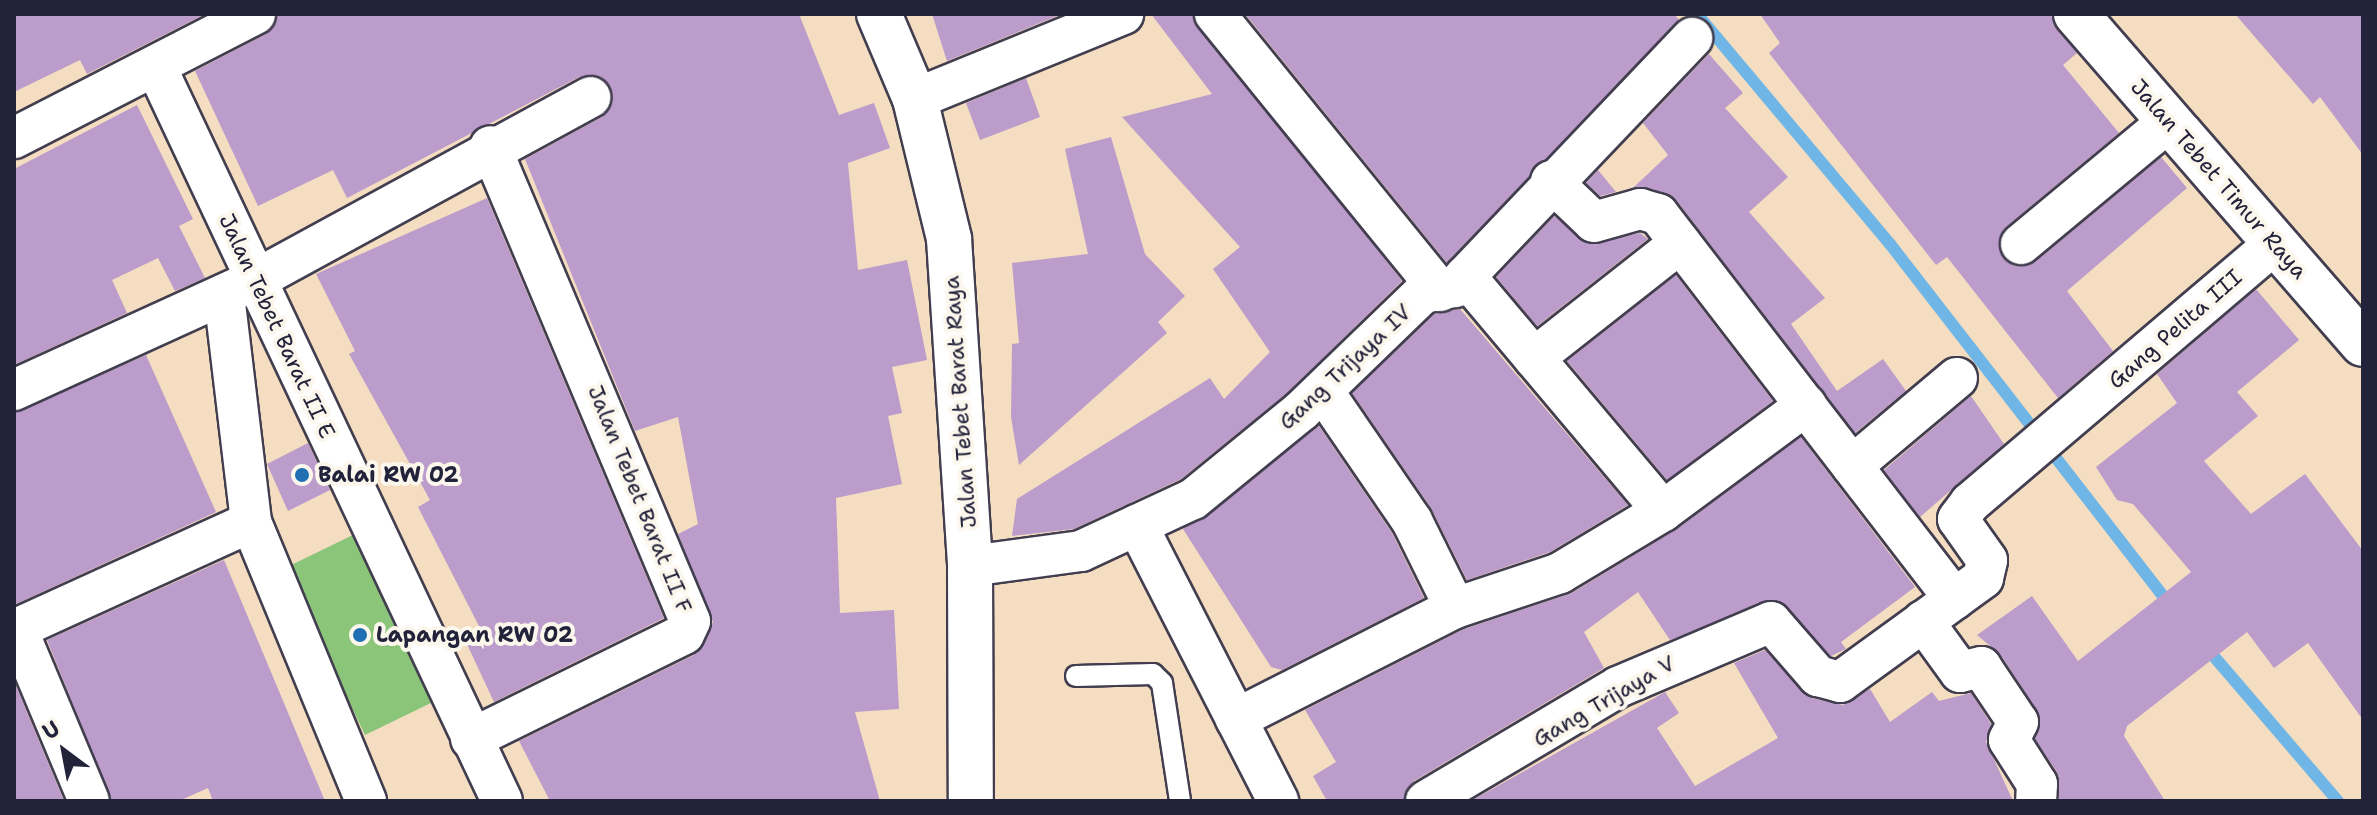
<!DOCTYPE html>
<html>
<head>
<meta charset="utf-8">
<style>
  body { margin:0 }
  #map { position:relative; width:2377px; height:815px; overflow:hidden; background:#f4ddc1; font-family:"Shantell Sans",sans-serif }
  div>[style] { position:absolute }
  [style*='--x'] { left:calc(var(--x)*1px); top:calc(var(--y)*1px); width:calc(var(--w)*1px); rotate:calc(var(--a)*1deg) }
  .green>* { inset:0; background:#8bc57a }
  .stream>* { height:12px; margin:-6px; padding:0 6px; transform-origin:6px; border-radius:6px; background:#6fb6e6 }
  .building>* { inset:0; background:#bb9cca }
  .roads { filter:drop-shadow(2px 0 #423e4f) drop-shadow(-2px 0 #423e4f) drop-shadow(0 2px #423e4f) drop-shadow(0 -2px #423e4f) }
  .service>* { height:20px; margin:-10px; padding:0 10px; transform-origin:10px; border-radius:10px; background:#fff }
  .minor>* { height:40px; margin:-20px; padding:0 20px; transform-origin:20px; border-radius:20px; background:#fff }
  .tertiary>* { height:44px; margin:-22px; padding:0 22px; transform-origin:22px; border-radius:22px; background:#fff }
  .dots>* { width:22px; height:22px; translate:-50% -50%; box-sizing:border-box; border:4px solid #fbf7ec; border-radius:50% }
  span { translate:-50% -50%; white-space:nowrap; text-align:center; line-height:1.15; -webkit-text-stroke:8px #fbf7ec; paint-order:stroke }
  .street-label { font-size:22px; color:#22223b }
  .poi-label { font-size:22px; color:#22223b; font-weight:700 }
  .left { translate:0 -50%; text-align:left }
  .frame { position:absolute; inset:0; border:16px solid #22223b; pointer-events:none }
  .north { position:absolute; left:24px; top:711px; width:80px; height:80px; -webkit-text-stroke:6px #fbf7ec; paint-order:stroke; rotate:328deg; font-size:22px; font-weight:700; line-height:32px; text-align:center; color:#22223b }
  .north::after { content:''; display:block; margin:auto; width:28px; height:36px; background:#22223b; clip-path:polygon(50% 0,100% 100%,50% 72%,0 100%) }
</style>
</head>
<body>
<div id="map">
  <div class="green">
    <i style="clip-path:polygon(355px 534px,435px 701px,365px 735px,285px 568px)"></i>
  </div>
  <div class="stream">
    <i style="--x:1697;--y:14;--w:300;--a:50"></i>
    <i style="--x:1890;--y:244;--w:460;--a:52.2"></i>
    <i style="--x:2205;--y:646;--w:204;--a:49.4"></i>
  </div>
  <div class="building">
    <i style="clip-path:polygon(14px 14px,205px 14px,87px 74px,80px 60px,14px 92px)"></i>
    <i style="clip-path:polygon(278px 14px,799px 14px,839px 115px,874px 103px,890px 148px,848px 163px,858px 270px,907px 260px,927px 360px,892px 367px,902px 413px,888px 416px,902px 484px,836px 498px,840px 613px,894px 610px,899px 709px,855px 712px,880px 801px,550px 801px,519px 741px,694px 655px,713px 622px,678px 534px,698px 524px,678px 417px,635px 431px,525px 159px,602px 117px,610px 87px,601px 77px,579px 77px,347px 198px,333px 170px,258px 206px,195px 71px,266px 34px)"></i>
    <i style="clip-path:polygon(932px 14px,1062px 14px,947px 61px)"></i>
    <i style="clip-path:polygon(1151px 14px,1193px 14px,1402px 281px,1286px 394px,1181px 479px,1074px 529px,1012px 536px,1017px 499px,1210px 378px,1224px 399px,1270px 352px,1213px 269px,1240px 247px,1122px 117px,1212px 94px)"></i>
    <i style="clip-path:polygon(1245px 14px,1674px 14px,1679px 20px,1447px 263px)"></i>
    <i style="clip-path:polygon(1760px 14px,2050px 14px,2077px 53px,2063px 65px,2119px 133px,2006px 227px,2003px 258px,2014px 266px,2035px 262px,2161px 157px,2187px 188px,2067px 291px,2113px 351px,2058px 398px,1947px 257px,1936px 265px,1769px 53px,1780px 43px)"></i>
    <i style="clip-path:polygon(2235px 14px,2363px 14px,2363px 155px,2320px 97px,2313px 104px)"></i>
    <i style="clip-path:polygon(1709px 54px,1743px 93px,1725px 108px,1788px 177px,1749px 212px,1825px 298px,1791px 324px,1837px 391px,1883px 359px,1906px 391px,1855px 433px,1676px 200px,1634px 187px,1668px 155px,1643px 123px)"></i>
    <i style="clip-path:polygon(1026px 78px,1040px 117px,980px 140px,966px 103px)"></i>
    <i style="clip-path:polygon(137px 105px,193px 219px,179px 226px,205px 278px,175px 291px,158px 258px,112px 280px,127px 313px,14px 365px,14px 169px)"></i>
    <i style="clip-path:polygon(1111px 137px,1145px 254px,1185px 296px,1158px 322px,1167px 333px,1019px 465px,1011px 417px,1012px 344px,1019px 343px,1012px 263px,1088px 254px,1065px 149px)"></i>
    <i style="clip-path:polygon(1598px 170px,1616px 192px,1600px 196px,1586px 183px)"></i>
    <i style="clip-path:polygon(487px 198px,664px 618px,494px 702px,465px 640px,482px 632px,418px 507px,430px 500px,349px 354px,355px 351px,316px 274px)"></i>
    <i style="clip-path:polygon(1554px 216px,1589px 244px,1640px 233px,1648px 239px,1537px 326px,1496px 277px)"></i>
    <i style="clip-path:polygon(1676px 275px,1773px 401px,1667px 480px,1567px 361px)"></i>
    <i style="clip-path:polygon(2256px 289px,2299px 340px,2237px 392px,2258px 416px,2204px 461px,2251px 514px,2305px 474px,2363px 551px,2363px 720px,2308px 643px,2274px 668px,2247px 632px,2127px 726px,2124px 736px,2165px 801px,2059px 801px,2057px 772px,2035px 739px,2037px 710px,2000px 654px,1977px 635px,2032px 596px,2078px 661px,2191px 572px,2133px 504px,2117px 500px,2096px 467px,2177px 403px,2157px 374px)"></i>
    <i style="clip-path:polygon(1460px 309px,1628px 505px,1550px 552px,1467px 580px,1431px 508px,1352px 393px,1434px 314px)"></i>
    <i style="clip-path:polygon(146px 355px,216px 512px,14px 605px,14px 413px)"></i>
    <i style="clip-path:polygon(1971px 396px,2004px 444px,1920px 517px,1884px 470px)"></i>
    <i style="clip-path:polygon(1319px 426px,1392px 533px,1424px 598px,1282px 670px,1271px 667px,1183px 529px)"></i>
    <i style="clip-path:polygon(1801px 437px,1915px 587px,1841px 642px,1846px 649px,1831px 656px,1775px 600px,1670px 640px,1638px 592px,1584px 632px,1604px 668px,1414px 781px,1403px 801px,1327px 801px,1313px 776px,1336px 762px,1305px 710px,1464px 629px,1572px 593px,1677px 529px)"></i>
    <i style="clip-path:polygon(308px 443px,330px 490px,288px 511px,267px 464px)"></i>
    <i style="clip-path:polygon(224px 560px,325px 801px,213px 801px,208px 788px,179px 801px,112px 801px,47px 640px)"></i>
    <i style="clip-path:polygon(1765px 650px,1812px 698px,1843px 705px,1870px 689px,1890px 722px,1932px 692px,1939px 701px,1971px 693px,1991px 724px,1986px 742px,2013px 801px,1471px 801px,1665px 692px,1679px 713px,1657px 728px,1695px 786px,1778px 738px,1734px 663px)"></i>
    <i style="clip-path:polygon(14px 681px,64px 801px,14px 801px)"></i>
  </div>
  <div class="roads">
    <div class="service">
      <i style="--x:1076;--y:676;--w:77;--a:-1.5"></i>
      <i style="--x:1153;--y:674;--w:13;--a:45"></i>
      <i style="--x:1162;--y:683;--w:119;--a:81.3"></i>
    </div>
    <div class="minor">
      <i style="--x:1215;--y:14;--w:357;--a:50.9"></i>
      <i style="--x:156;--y:67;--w:811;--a:64.76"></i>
      <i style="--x:915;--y:99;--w:225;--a:-22.2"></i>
      <i style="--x:14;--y:138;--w:271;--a:-27.2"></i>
      <i style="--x:1551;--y:181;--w:59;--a:43.6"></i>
      <i style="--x:1594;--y:222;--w:48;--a:-15.8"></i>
      <i style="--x:1640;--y:209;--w:19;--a:16"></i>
      <i style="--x:1658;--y:214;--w:486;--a:52.4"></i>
      <i style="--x:2021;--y:244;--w:192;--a:-39.7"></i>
      <i style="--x:224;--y:295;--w:229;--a:83.2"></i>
      <i style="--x:251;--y:522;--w:302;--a:67.6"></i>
      <i style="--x:1534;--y:358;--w:186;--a:-38.2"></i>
      <i style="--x:14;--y:390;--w:265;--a:-24.5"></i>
      <i style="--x:255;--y:280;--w:382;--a:-28.6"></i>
      <i style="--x:1323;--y:391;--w:158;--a:55.6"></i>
      <i style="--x:1412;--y:521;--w:97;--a:63.7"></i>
      <i style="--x:1852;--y:466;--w:137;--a:-40"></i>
      <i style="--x:1663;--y:511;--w:178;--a:-36.5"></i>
      <i style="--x:1137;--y:525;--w:310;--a:62.9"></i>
      <i style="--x:970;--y:566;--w:112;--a:-7.7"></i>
      <i style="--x:1081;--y:551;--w:123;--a:-24.9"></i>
      <i style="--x:1193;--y:499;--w:139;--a:-39.2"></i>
      <i style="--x:1301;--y:411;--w:170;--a:-44"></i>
      <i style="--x:1423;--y:293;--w:33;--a:-11"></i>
      <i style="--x:1455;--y:287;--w:344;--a:-46.4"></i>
      <i style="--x:1923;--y:621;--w:63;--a:54"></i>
      <i style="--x:1960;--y:672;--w:22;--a:-13"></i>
      <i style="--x:1981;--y:667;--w:66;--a:56.1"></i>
      <i style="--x:2018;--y:722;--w:20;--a:117"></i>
      <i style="--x:2009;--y:740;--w:52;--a:57.5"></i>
      <i style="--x:2037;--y:784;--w:17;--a:93"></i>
      <i style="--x:17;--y:629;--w:186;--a:67.3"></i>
      <i style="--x:14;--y:630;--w:260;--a:-24.5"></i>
      <i style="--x:1236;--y:719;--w:246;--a:-26.9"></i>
      <i style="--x:1455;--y:608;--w:111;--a:-18.4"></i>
      <i style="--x:1560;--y:573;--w:120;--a:-31"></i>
      <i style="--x:1663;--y:511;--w:307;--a:-130.1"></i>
      <i style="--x:471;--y:739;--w:237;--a:-26.2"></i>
      <i style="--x:684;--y:634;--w:14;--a:-65"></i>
      <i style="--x:690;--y:621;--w:515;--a:-112.83"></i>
      <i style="--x:1426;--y:801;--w:223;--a:-30.7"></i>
      <i style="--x:1618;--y:687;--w:166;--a:-23"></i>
      <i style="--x:1771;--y:622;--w:72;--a:49"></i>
      <i style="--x:1818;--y:676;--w:23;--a:15"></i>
      <i style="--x:1840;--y:682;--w:177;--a:-36"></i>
      <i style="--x:1983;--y:578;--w:18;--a:-77"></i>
      <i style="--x:1987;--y:560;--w:50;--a:-125.3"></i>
      <i style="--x:1958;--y:519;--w:20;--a:-53"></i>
      <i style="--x:1970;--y:503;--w:401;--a:-40.4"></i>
    </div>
    <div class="tertiary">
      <i style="--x:879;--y:14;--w:92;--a:67"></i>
      <i style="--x:915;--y:99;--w:144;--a:76.3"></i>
      <i style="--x:949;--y:239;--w:328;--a:86.3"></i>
      <i style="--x:970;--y:566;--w:235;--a:89.8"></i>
      <i style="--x:2076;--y:14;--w:437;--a:49"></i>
    </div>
  </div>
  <div class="dots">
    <i style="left:302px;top:475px;background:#1f6fb2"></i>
    <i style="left:360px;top:635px;background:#1f6fb2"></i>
  </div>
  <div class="street-label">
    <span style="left:2219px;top:179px;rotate:49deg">Jalan Tebet Timur Raya</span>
    <span style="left:277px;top:326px;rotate:65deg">Jalan Tebet Barat II E</span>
    <span style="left:2175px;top:329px;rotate:-41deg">Gang Pelita III</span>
    <span style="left:1345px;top:367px;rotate:-43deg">Gang Trijaya IV</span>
    <span style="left:960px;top:402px;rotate:-94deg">Jalan Tebet Barat Raya</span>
    <span style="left:640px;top:499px;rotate:68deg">Jalan Tebet Barat II F</span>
    <span style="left:1604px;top:701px;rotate:-30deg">Gang Trijaya V</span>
  </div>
  <div class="poi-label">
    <span class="left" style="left:318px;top:475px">Balai RW 02</span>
    <span class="left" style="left:376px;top:635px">Lapangan RW 02</span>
  </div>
  <div class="frame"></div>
  <div class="north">U</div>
</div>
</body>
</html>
